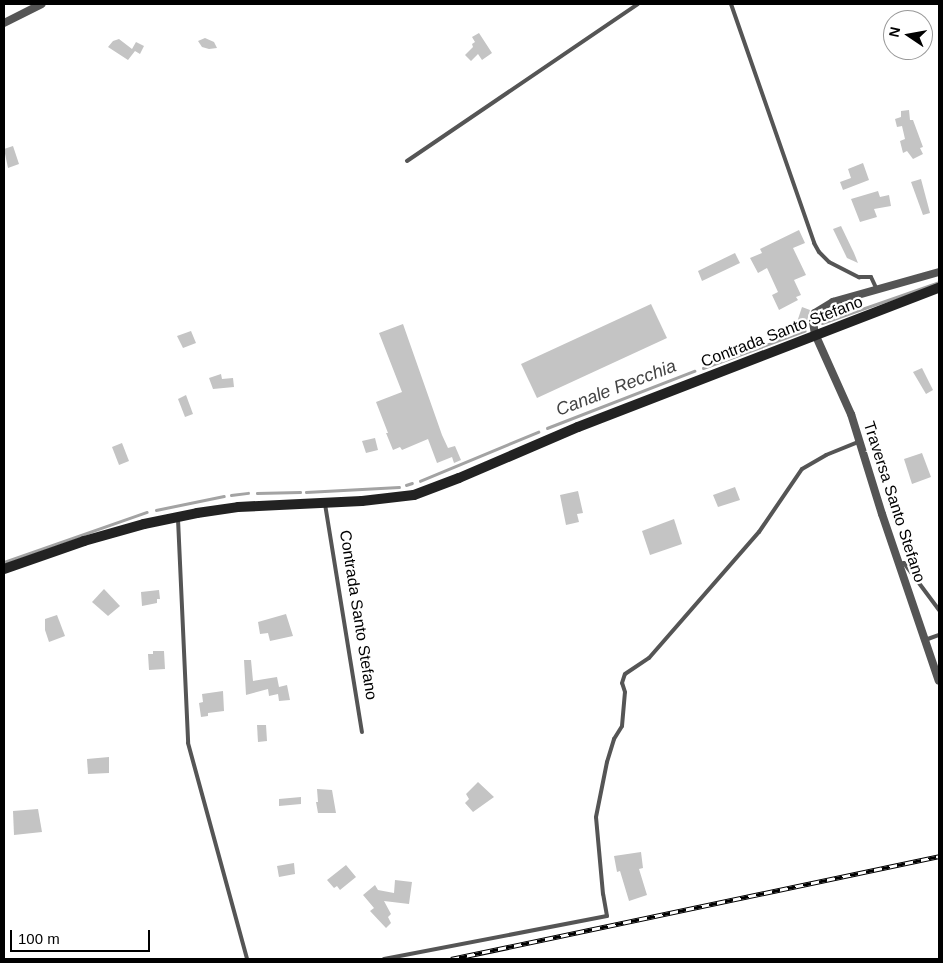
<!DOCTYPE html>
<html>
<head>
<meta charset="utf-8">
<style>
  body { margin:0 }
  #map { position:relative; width:943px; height:963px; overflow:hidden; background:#fff; font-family:Helvetica,sans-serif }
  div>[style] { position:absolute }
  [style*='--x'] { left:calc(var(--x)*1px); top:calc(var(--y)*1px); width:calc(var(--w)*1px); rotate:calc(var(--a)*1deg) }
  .stream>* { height:2.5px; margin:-1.25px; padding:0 1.25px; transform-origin:1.25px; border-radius:1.25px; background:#a3a3a3 }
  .building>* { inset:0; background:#c4c4c4 }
  .lane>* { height:4px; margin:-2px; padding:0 2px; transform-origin:2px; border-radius:2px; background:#555 }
  .street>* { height:8px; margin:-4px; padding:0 4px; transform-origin:4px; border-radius:4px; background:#555 }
  .secondary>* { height:10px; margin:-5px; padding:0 5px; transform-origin:5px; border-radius:5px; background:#222 }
  .rail>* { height:4.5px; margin-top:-2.25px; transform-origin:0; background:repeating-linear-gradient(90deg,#fff 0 8px,#000 0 16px); box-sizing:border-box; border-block:1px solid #000 }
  span { translate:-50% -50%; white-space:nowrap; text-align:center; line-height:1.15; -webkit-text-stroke:4.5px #fff; paint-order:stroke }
  .street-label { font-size:16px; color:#000 }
  .water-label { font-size:18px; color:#444; font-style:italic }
  .frame { position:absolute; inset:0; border:5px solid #000; pointer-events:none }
  .north { position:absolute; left:883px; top:10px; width:50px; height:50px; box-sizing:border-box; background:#fff; border:1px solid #999; border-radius:50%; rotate:282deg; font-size:14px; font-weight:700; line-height:20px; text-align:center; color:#000 }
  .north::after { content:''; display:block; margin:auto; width:18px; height:22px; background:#000; clip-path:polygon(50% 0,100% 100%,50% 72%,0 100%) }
  .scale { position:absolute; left:10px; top:930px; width:140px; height:22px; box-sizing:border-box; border:2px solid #000; border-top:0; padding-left:6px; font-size:15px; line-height:18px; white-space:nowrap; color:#000; -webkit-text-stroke:4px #fff; paint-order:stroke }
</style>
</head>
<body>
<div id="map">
  <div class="stream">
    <i style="--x:822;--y:323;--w:124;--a:-19.3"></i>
    <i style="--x:703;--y:368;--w:108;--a:-20.1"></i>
    <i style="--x:547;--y:428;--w:158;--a:-21.2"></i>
    <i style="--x:420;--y:481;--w:128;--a:-22.6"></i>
    <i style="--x:406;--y:485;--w:6;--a:-18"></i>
    <i style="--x:306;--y:492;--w:93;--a:-3.1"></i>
    <i style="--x:257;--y:493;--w:43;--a:-1.3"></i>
    <i style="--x:231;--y:495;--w:17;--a:-7"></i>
    <i style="--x:156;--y:510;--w:69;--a:-11.6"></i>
    <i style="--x:4;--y:562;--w:151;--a:-19.3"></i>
  </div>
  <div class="building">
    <i style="clip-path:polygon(479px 33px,492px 53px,482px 60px,478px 54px,471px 61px,465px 55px,473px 47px,472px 44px,475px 42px,472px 37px)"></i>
    <i style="clip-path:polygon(205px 38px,214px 42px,217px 48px,209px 49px,202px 47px,198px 41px)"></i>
    <i style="clip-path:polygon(119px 39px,132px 49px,136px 42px,144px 46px,140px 54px,135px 51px,128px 60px,108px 47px,113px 41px)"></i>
    <i style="clip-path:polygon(909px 110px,910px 120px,913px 120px,923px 147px,920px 148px,923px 154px,913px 159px,907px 151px,903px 153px,900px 141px,905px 139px,902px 126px,897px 127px,895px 119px,901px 117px,901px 111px)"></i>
    <i style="clip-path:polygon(13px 146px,19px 164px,8px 168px,4px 149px)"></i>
    <i style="clip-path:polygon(863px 163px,869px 180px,843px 190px,840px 182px,851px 178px,848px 169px)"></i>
    <i style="clip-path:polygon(921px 179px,930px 213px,923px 215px,911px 182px)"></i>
    <i style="clip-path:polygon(878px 191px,880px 197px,889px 195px,891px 206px,874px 209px,877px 217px,860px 222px,851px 199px)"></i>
    <i style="clip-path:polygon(841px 226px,854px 253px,858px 263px,847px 258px,833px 229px)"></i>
    <i style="clip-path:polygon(799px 230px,805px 243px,793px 248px,806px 275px,794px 280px,801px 295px,796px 297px,798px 300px,779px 310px,772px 295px,778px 292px,767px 268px,758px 273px,750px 258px,762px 253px,760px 249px)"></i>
    <i style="clip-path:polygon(735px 253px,740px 263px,702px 281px,698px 271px)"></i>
    <i style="clip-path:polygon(651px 304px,667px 338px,537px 398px,521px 364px)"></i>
    <i style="clip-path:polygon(802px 307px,810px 310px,805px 328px,785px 336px,782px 327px,797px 322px)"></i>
    <i style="clip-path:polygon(403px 324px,442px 435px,448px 448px,455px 446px,461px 460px,454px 463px,452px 457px,437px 463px,428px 439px,402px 450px,400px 447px,393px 450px,386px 433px,388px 433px,376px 402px,402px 392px,379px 333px)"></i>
    <i style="clip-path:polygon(191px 331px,196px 343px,183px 348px,177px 336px)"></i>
    <i style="clip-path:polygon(922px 368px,933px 390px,926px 394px,913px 372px)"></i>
    <i style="clip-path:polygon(221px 374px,222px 379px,233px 378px,234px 387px,213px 389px,209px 378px)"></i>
    <i style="clip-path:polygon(186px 395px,193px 414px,185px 417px,178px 399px)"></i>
    <i style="clip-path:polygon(375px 438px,378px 450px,366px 453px,362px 441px)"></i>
    <i style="clip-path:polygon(122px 443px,129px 461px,119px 465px,112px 447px)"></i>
    <i style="clip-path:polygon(922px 453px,931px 477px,912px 484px,904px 459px)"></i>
    <i style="clip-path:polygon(735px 487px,740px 500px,718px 507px,713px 495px)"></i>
    <i style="clip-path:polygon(578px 491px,583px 513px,577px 514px,579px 522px,566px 525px,560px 495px)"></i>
    <i style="clip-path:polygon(674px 519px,682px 544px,650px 555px,642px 531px)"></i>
    <i style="clip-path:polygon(104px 589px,120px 606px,108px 616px,92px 602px)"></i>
    <i style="clip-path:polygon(159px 590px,160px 599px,157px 599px,157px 603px,142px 606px,141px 592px)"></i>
    <i style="clip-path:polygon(286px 614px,293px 636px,270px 641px,268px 633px,260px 634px,258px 622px)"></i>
    <i style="clip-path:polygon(57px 615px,65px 636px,49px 642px,45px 630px,45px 619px)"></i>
    <i style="clip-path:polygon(153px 651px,164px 651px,165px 669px,149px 670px,148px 654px,153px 654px)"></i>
    <i style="clip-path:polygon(244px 660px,251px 660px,253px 681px,277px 677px,279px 687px,287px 685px,290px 700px,279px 701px,278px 694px,269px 696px,268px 689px,246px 695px)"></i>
    <i style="clip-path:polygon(223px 691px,224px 711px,208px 713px,208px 716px,201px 717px,199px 703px,203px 702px,202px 694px)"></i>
    <i style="clip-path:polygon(257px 725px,266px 725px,267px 741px,258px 742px)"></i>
    <i style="clip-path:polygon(109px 757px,109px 773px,88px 774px,87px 759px)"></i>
    <i style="clip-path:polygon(478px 782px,494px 797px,473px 812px,465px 803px,469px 799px,466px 794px)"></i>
    <i style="clip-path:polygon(317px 789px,332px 790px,336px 813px,318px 813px,316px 802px,318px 802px)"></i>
    <i style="clip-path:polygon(301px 797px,301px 804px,279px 806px,279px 799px)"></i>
    <i style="clip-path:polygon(38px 809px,42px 832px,14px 835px,13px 811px)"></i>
    <i style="clip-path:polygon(641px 852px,643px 868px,639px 869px,647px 895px,629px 901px,620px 871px,617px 872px,614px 856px)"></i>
    <i style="clip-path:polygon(294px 863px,295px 874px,279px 877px,277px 866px)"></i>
    <i style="clip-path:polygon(346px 865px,356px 877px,340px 890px,337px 886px,334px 888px,327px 880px)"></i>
    <i style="clip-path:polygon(395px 880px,412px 882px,409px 904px,384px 901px,391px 914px,388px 917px,391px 923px,386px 928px,370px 911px,374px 908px,363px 895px,375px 885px,378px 890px,394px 893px)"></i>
  </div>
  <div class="lane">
    <i style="--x:731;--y:4;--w:253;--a:70.8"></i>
    <i style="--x:814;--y:243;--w:10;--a:61"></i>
    <i style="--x:819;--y:252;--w:14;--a:45"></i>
    <i style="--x:829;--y:262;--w:34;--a:27"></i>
    <i style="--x:859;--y:277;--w:12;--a:0"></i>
    <i style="--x:871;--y:277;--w:14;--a:65"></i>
    <i style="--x:407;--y:161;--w:279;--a:-34.2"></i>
    <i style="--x:325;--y:504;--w:231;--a:80.8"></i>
    <i style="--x:178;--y:519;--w:224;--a:87.4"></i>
    <i style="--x:188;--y:743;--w:224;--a:74.7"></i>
    <i style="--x:898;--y:564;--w:6;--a:-9"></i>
    <i style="--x:904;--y:563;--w:59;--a:53.3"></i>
    <i style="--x:925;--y:640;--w:15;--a:-20"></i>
    <i style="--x:384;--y:959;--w:227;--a:-10.9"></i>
    <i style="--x:607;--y:916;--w:22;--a:-100"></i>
    <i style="--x:603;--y:894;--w:77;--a:-95.2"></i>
    <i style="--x:596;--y:817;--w:56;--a:-78.7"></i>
    <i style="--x:607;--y:762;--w:24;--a:-73"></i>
    <i style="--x:614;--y:739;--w:15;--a:-58"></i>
    <i style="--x:622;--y:726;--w:34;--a:-85"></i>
    <i style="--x:625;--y:692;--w:9;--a:-108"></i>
    <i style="--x:622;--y:683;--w:9;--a:-72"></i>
    <i style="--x:625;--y:674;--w:29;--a:-34"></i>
    <i style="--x:649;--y:658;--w:167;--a:-48.9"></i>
    <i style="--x:759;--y:532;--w:76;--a:-55.7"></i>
    <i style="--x:802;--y:469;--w:28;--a:-30"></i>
    <i style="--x:826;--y:455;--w:37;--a:-22"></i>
  </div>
  <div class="street">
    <i style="--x:4;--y:23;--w:42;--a:-26.6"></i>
    <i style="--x:939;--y:272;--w:110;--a:164.2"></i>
    <i style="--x:833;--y:302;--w:21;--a:149"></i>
    <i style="--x:815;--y:313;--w:9;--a:103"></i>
    <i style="--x:813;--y:322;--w:12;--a:81"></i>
    <i style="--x:815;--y:334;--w:88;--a:65.8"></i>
    <i style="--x:851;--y:414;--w:105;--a:72.8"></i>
    <i style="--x:882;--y:514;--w:176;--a:71.2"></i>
  </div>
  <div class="secondary">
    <i style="--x:4;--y:569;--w:85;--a:-19.3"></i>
    <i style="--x:84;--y:541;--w:62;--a:-15.8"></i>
    <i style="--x:144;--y:524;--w:54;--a:-11.7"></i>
    <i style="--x:197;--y:513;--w:41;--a:-8.3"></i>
    <i style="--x:238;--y:507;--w:124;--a:-2.8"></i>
    <i style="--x:362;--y:501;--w:52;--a:-6.6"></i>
    <i style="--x:414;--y:495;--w:48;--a:-20.7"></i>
    <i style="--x:459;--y:478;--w:129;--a:-23.2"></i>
    <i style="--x:578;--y:427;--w:387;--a:-21.1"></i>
  </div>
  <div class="rail">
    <i style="--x:451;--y:959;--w:499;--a:-11.9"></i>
  </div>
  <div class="street-label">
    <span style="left:782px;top:332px;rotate:-21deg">Contrada Santo Stefano</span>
    <span style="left:894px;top:502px;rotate:72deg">Traversa Santo Stefano</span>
    <span style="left:358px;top:615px;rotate:81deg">Contrada Santo Stefano</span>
  </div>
  <div class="water-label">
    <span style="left:616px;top:388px;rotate:-21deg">Canale Recchia</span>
  </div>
  <div class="frame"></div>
  <div class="north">N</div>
  <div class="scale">100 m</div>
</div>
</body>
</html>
